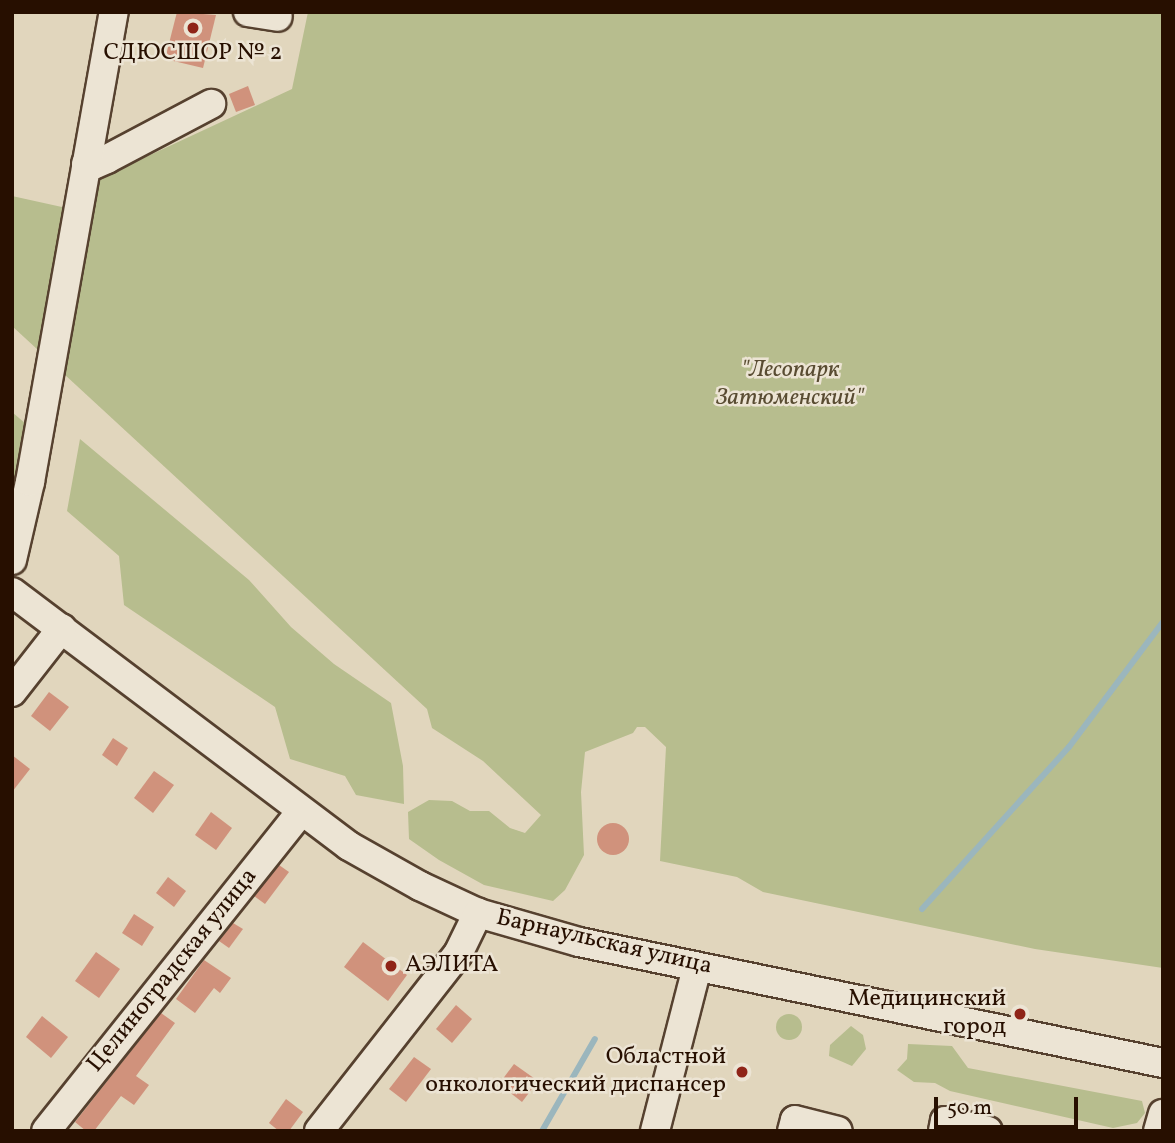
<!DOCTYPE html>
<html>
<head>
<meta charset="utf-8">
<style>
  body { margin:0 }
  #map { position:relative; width:1175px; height:1143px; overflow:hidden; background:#e1d6bd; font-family:Vollkorn,serif }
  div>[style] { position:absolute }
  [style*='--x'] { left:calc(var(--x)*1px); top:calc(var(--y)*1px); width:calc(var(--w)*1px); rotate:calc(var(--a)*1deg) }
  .green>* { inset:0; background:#b7bd8e }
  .round { border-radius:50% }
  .stream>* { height:6px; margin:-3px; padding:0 3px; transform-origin:3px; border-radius:3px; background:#9bb6bd }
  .building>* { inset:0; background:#d0927c }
  .roads { filter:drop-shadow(2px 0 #56412f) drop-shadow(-2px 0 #56412f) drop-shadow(0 2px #56412f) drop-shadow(0 -2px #56412f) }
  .minor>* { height:28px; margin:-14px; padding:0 14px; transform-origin:14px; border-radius:14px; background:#ece4d4 }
  .dots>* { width:19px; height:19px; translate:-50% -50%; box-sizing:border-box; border:4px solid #ece4d4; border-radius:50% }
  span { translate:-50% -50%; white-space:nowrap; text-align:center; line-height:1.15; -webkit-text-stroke:5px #ece4d4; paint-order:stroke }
  .poi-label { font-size:24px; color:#270f00 }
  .left { translate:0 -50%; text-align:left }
  .right { translate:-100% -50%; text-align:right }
  .park-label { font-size:24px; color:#594c32; font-style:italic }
  .street-label { font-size:24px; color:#270f00 }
  .frame { position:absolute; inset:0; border:14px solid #270f00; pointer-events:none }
  .scale { position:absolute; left:934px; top:1097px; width:144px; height:32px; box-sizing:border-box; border:4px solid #270f00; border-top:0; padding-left:9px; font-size:21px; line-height:24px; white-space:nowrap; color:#270f00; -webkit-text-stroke:5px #ece4d4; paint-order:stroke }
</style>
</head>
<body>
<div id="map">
  <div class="green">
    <i style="clip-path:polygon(308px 12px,1163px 12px,1163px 968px,1035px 949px,763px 892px,737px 877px,660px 861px,666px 747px,645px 727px,637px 727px,633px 733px,585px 752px,581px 792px,584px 855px,565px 890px,553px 901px,484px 885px,439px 860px,409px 839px,408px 812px,429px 800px,452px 801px,470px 811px,489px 811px,510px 828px,525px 833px,541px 815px,483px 761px,432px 728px,427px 709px,12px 326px,12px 196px,71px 209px,90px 183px,292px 89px)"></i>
    <i style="clip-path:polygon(12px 412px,33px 430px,23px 491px,12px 483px)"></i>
    <i style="clip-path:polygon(80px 439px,249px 580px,291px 627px,334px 664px,391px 703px,403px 766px,404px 804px,356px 795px,345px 776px,290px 759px,275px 707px,124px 605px,119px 556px,67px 511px)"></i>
    <i class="round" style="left:776px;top:1014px;width:26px;height:26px"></i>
    <i style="clip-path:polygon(851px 1026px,863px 1035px,866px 1049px,852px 1066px,829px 1056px,830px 1045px)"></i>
    <i style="clip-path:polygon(908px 1044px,952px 1046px,968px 1068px,1142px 1101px,1145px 1113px,1137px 1123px,1113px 1128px,950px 1091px,935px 1083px,914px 1082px,897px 1070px,907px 1059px)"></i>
  </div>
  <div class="stream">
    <i style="--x:922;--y:909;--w:219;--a:-47.8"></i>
    <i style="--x:1069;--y:747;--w:156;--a:-53.1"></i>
    <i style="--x:542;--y:1131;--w:106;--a:-60.1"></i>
  </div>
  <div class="building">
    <i style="clip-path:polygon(177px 12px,216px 15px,203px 68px,165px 59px)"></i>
    <i style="clip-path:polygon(248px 86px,255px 105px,236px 112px,229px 94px)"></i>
    <i style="clip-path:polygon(49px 692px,69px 707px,50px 731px,31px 716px)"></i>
    <i style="clip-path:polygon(113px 738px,128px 748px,117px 766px,102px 755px)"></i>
    <i style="clip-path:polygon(12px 755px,30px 769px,12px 792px)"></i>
    <i style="clip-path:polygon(154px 771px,174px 785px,153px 813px,134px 798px)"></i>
    <i style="clip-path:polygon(211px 812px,232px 828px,216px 850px,195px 835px)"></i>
    <i class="round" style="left:597px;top:823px;width:32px;height:32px"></i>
    <i style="clip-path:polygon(279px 865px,289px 872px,265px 904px,254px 896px)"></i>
    <i style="clip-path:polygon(168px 877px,186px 891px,174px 907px,156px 893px)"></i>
    <i style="clip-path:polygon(134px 914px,154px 927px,142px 946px,122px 933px)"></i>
    <i style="clip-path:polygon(233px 923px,243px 929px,229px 948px,219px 941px)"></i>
    <i style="clip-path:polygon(363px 942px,407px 975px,388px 1001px,344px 967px)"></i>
    <i style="clip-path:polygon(96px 952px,120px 969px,99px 998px,75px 981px)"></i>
    <i style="clip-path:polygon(204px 960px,231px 978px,220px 993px,214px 988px,195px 1013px,176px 999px)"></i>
    <i style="clip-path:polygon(456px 1005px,472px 1019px,452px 1043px,436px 1029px)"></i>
    <i style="clip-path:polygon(161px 1013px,175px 1023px,136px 1076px,149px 1085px,134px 1105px,121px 1096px,94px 1131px,86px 1131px,75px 1122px)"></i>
    <i style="clip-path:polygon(42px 1016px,68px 1037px,51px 1058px,26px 1037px)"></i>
    <i style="clip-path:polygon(414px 1057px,431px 1069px,406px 1102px,389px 1089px)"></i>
    <i style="clip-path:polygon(514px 1064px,538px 1081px,522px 1102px,499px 1084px)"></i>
    <i style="clip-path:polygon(286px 1099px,303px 1112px,289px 1131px,279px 1131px,269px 1123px)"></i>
  </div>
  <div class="roads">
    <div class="minor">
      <i style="--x:248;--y:12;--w:30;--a:9"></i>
      <i style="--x:86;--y:164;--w:7;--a:8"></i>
      <i style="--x:93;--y:165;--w:15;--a:-23"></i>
      <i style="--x:107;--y:159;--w:118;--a:-27.9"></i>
      <i style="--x:12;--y:560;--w:80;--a:-77"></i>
      <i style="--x:30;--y:482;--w:477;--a:-79.9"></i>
      <i style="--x:12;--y:592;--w:422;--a:37"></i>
      <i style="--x:349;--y:846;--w:81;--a:29.4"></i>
      <i style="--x:420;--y:886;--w:64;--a:25"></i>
      <i style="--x:478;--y:913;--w:105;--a:16"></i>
      <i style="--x:579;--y:942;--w:596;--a:11.71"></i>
      <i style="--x:12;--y:692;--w:81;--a:-52"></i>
      <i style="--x:46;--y:1131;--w:409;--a:-51.4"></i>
      <i style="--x:319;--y:1131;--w:225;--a:-51.9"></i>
      <i style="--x:458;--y:954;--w:46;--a:-64"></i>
      <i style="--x:655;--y:1131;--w:169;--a:-75.6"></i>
      <i style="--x:792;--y:1131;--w:11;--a:-75"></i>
      <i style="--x:795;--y:1120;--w:44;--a:14.3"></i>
      <i style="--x:943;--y:1131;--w:10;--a:-79"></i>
      <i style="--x:945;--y:1121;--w:44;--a:13.1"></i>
      <i style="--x:1158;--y:1131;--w:18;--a:-74"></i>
    </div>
  </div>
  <div class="dots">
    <i style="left:193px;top:28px;background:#8f2418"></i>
    <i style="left:391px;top:966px;background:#8f2418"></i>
    <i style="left:1020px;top:1014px;background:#8f2418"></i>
    <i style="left:742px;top:1072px;background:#8f2418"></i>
  </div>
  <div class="poi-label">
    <span style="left:193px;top:54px">СДЮСШОР № 2</span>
    <span class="left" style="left:405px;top:966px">АЭЛИТА</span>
    <span class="right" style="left:1006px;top:1014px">Медицинский<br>город</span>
    <span class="right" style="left:726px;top:1072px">Областной<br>онкологический диспансер</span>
  </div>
  <div class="park-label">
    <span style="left:790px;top:385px">"Лесопарк<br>Затюменский"</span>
  </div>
  <div class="street-label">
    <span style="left:604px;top:943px;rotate:13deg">Барнаульская улица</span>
    <span style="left:173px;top:971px;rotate:-51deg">Целиноградская улица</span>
  </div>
  <div class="frame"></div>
  <div class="scale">50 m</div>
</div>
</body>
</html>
